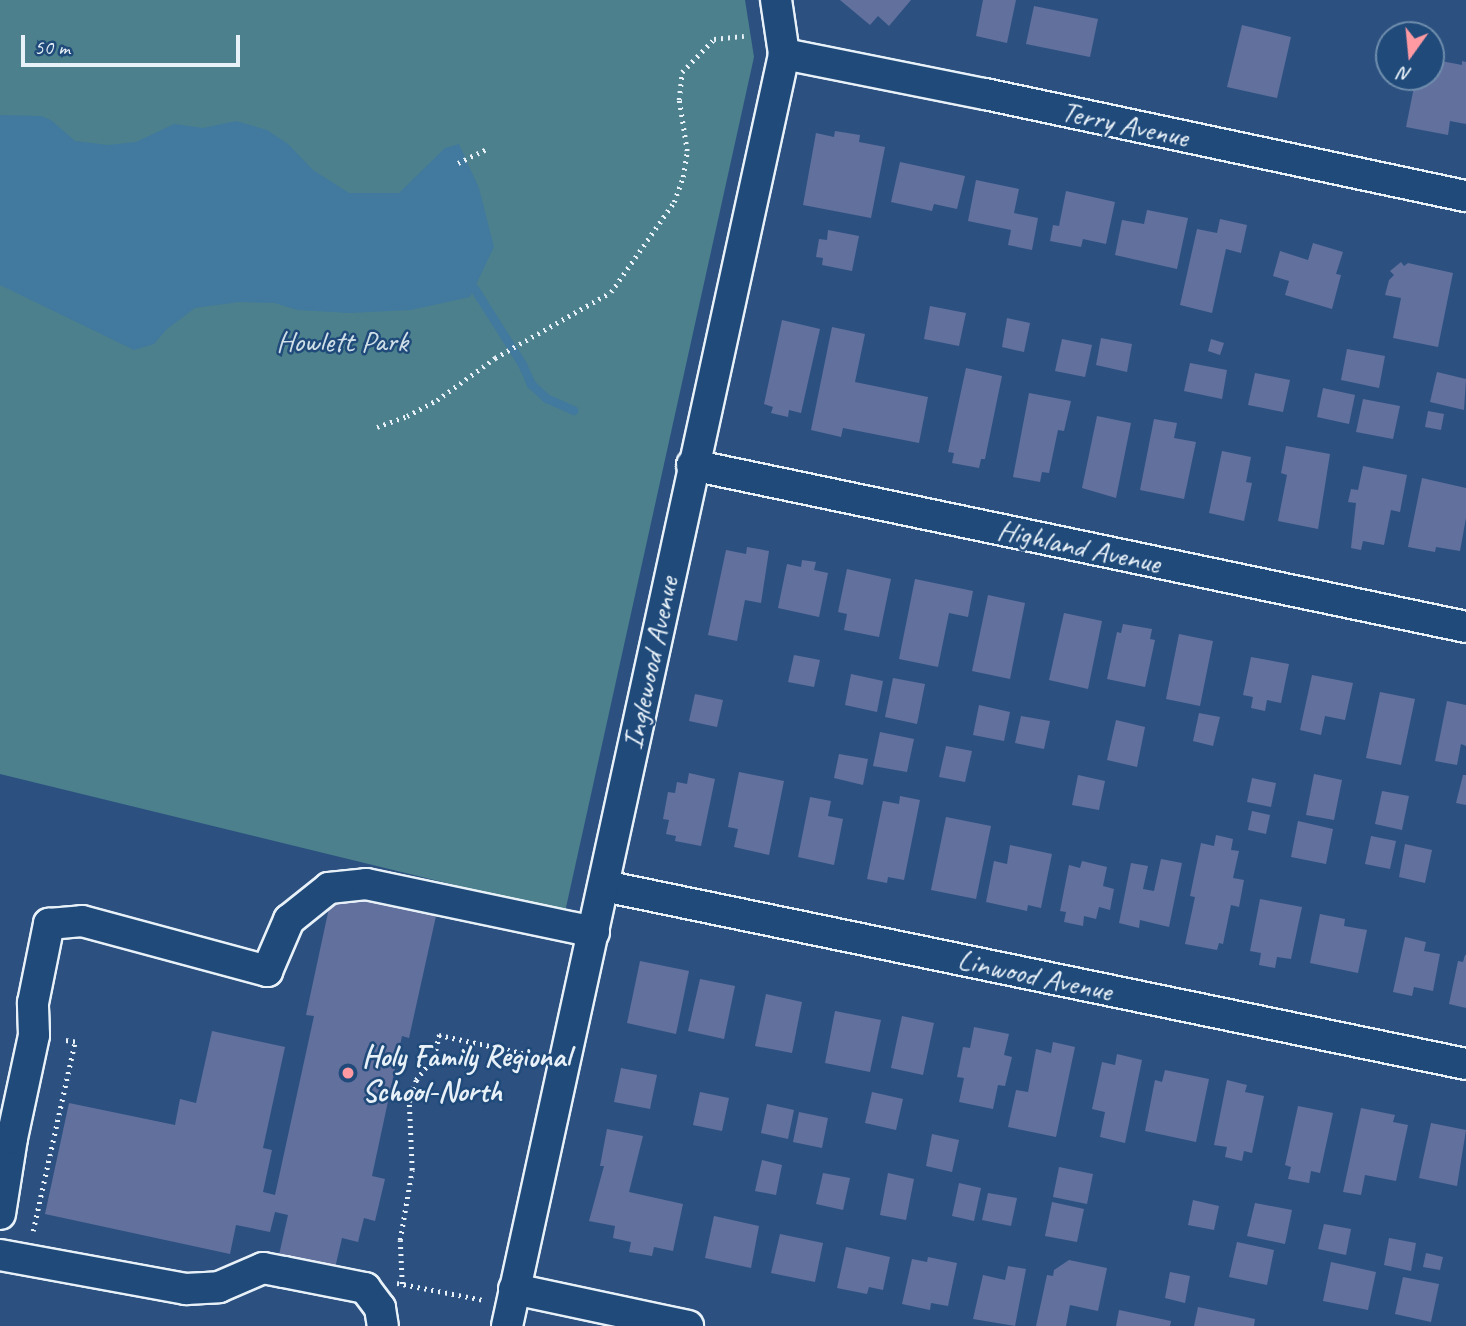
<!DOCTYPE html>
<html>
<head>
<meta charset="utf-8">
<style>
  body { margin:0 }
  #map { position:relative; width:1466px; height:1326px; overflow:hidden; background:#2c5181; font-family:Caveat,sans-serif }
  div>[style] { position:absolute }
  [style*='--x'] { left:calc(var(--x)*1px); top:calc(var(--y)*1px); width:calc(var(--w)*1px); rotate:calc(var(--a)*1deg) }
  .green>* { inset:0; background:#4c808c }
  .water>* { inset:0; background:#42799e }
  .stream>* { height:9px; margin:-4.5px; padding:0 4.5px; transform-origin:4.5px; border-radius:4.5px; background:#42799e }
  .building>* { inset:0; background:#62709d }
  .path>* { height:4.5px; margin-top:-2.25px; transform-origin:0; background:repeating-linear-gradient(90deg,#e8f1f8 0 2px,transparent 0 7px) }
  .roads { filter:drop-shadow(2px 0 #e8f1f8) drop-shadow(-2px 0 #e8f1f8) drop-shadow(0 2px #e8f1f8) drop-shadow(0 -2px #e8f1f8) }
  .minor>* { height:30px; margin:-15px; padding:0 15px; transform-origin:15px; border-radius:15px; background:#1f4a7a }
  .dots>* { width:19px; height:19px; translate:-50% -50%; box-sizing:border-box; border:4px solid #1f4a7a; border-radius:50% }
  span { translate:-50% -50%; white-space:nowrap; text-align:center; line-height:1.15; -webkit-text-stroke:5px #1f4a7a; paint-order:stroke }
  .street-label { font-size:30px; color:#e8f1f8 }
  .park-label { font-size:30px; color:#d1e0e8 }
  .poi-label { font-size:30px; color:#e8f1f8; font-weight:700 }
  .left { translate:0 -50%; text-align:left }
  .north { position:absolute; left:1375px; top:21px; width:70px; height:70px; box-sizing:border-box; background:#1f4a7a; border:2px solid #6f8dac; border-radius:50%; rotate:195deg; font-size:19px; font-weight:700; line-height:28px; text-align:center; color:#e8f1f8 }
  .north::after { content:''; display:block; margin:auto; width:24px; height:32px; background:#ff9aa2; clip-path:polygon(50% 0,100% 100%,50% 72%,0 100%) }
  .scale { position:absolute; left:21px; top:35px; width:219px; height:32px; box-sizing:border-box; border:4px solid #e8f1f8; border-top:0; padding-left:9px; font-size:21px; line-height:24px; white-space:nowrap; color:#e8f1f8; -webkit-text-stroke:5px #1f4a7a; paint-order:stroke }
</style>
</head>
<body>
<div id="map">
  <div class="green">
    <i style="clip-path:polygon(0 0,745px 0,754px 57px,565px 912px,0 774px)"></i>
  </div>
  <div class="water">
    <i style="clip-path:polygon(0 115px,41px 116px,51px 120px,75px 141px,108px 145px,136px 142px,174px 124px,203px 128px,236px 121px,267px 130px,288px 144px,313px 170px,349px 193px,399px 193px,445px 148px,459px 144px,479px 188px,494px 247px,470px 297px,411px 310px,350px 313px,297px 310px,275px 303px,239px 302px,195px 308px,167px 329px,154px 344px,134px 350px,0 285px)"></i>
  </div>
  <div class="stream">
    <i style="--x:474;--y:288;--w:90;--a:57.7"></i>
    <i style="--x:522;--y:364;--w:22;--a:66"></i>
    <i style="--x:531;--y:384;--w:21;--a:43"></i>
    <i style="--x:546;--y:398;--w:30;--a:24"></i>
  </div>
  <div class="building">
    <i style="clip-path:polygon(840px 0,911px 0,889px 26px,878px 16px,870px 25px)"></i>
    <i style="clip-path:polygon(983px 0,1016px 0,1007px 43px,976px 36px)"></i>
    <i style="clip-path:polygon(1034px 6px,1098px 19px,1090px 57px,1026px 44px)"></i>
    <i style="clip-path:polygon(1242px 25px,1291px 37px,1277px 98px,1227px 87px)"></i>
    <i style="clip-path:polygon(1431px 59px,1462px 65px,1462px 61px,1466px 62px,1466px 124px,1450px 121px,1448px 135px,1406px 127px,1416px 77px,1431px 77px)"></i>
    <i style="clip-path:polygon(835px 131px,860px 135px,859px 142px,885px 147px,871px 218px,803px 205px,816px 133px,834px 137px)"></i>
    <i style="clip-path:polygon(900px 162px,965px 176px,957px 209px,934px 204px,932px 211px,891px 202px)"></i>
    <i style="clip-path:polygon(976px 180px,1019px 189px,1014px 213px,1038px 218px,1032px 250px,1008px 245px,1011px 230px,968px 221px)"></i>
    <i style="clip-path:polygon(1066px 191px,1115px 202px,1106px 244px,1083px 239px,1081px 247px,1050px 241px,1053px 225px,1059px 226px)"></i>
    <i style="clip-path:polygon(1147px 210px,1188px 218px,1177px 269px,1115px 255px,1122px 220px,1144px 224px)"></i>
    <i style="clip-path:polygon(1220px 219px,1247px 225px,1241px 253px,1226px 249px,1212px 313px,1180px 305px,1197px 229px,1217px 233px)"></i>
    <i style="clip-path:polygon(828px 230px,859px 236px,852px 271px,822px 265px,823px 258px,816px 257px,819px 239px,827px 240px)"></i>
    <i style="clip-path:polygon(1313px 243px,1343px 252px,1336px 274px,1341px 275px,1332px 309px,1285px 295px,1289px 281px,1273px 276px,1280px 251px,1308px 260px)"></i>
    <i style="clip-path:polygon(1401px 262px,1404px 266px,1408px 263px,1453px 273px,1438px 347px,1393px 338px,1401px 298px,1385px 295px,1389px 280px,1394px 275px,1390px 271px)"></i>
    <i style="clip-path:polygon(930px 306px,966px 313px,959px 346px,924px 339px)"></i>
    <i style="clip-path:polygon(1007px 318px,1030px 323px,1024px 352px,1002px 347px)"></i>
    <i style="clip-path:polygon(782px 320px,820px 329px,801px 413px,789px 410px,788px 417px,771px 413px,773px 407px,764px 404px)"></i>
    <i style="clip-path:polygon(832px 327px,865px 334px,855px 382px,928px 397px,919px 443px,843px 428px,841px 437px,811px 430px)"></i>
    <i style="clip-path:polygon(1101px 338px,1132px 344px,1127px 372px,1096px 365px)"></i>
    <i style="clip-path:polygon(1062px 339px,1092px 345px,1085px 377px,1055px 371px)"></i>
    <i style="clip-path:polygon(1211px 339px,1224px 343px,1220px 355px,1208px 351px)"></i>
    <i style="clip-path:polygon(1347px 349px,1385px 356px,1379px 388px,1341px 380px)"></i>
    <i style="clip-path:polygon(1190px 363px,1227px 370px,1222px 399px,1184px 391px)"></i>
    <i style="clip-path:polygon(966px 368px,1002px 376px,985px 459px,981px 459px,979px 468px,952px 463px,954px 453px,948px 452px)"></i>
    <i style="clip-path:polygon(1437px 372px,1466px 379px,1464px 410px,1430px 402px)"></i>
    <i style="clip-path:polygon(1255px 373px,1290px 380px,1283px 412px,1248px 405px)"></i>
    <i style="clip-path:polygon(1323px 388px,1355px 395px,1349px 424px,1317px 417px)"></i>
    <i style="clip-path:polygon(1029px 393px,1071px 401px,1064px 431px,1058px 430px,1049px 473px,1042px 472px,1040px 482px,1013px 477px)"></i>
    <i style="clip-path:polygon(1363px 399px,1400px 406px,1393px 439px,1356px 432px)"></i>
    <i style="clip-path:polygon(1428px 411px,1444px 414px,1441px 430px,1425px 427px)"></i>
    <i style="clip-path:polygon(1097px 416px,1131px 423px,1116px 498px,1082px 488px)"></i>
    <i style="clip-path:polygon(1154px 419px,1177px 423px,1174px 438px,1196px 442px,1184px 499px,1140px 490px)"></i>
    <i style="clip-path:polygon(1286px 446px,1330px 454px,1318px 529px,1278px 521px,1287px 475px,1281px 473px)"></i>
    <i style="clip-path:polygon(1222px 451px,1251px 457px,1246px 482px,1252px 483px,1244px 521px,1209px 513px)"></i>
    <i style="clip-path:polygon(1363px 466px,1407px 475px,1400px 512px,1391px 510px,1384px 545px,1363px 541px,1361px 550px,1351px 548px,1356px 503px,1348px 502px,1351px 489px,1358px 490px)"></i>
    <i style="clip-path:polygon(1422px 478px,1466px 488px,1466px 518px,1460px 551px,1436px 547px,1435px 552px,1408px 547px)"></i>
    <i style="clip-path:polygon(747px 547px,769px 551px,761px 603px,745px 600px,737px 641px,708px 635px,726px 550px,746px 554px)"></i>
    <i style="clip-path:polygon(802px 560px,816px 562px,814px 570px,828px 573px,819px 617px,778px 608px,787px 564px,801px 567px)"></i>
    <i style="clip-path:polygon(847px 569px,891px 579px,879px 637px,844px 630px,847px 614px,838px 612px)"></i>
    <i style="clip-path:polygon(915px 579px,973px 591px,968px 617px,949px 613px,938px 667px,899px 659px)"></i>
    <i style="clip-path:polygon(988px 595px,1025px 603px,1010px 679px,972px 671px)"></i>
    <i style="clip-path:polygon(1064px 613px,1102px 621px,1088px 689px,1049px 680px)"></i>
    <i style="clip-path:polygon(1123px 624px,1152px 629px,1150px 639px,1155px 640px,1145px 687px,1107px 679px,1117px 632px,1121px 633px)"></i>
    <i style="clip-path:polygon(1179px 634px,1213px 641px,1200px 706px,1166px 699px)"></i>
    <i style="clip-path:polygon(794px 655px,820px 660px,814px 687px,788px 682px)"></i>
    <i style="clip-path:polygon(1251px 657px,1289px 664px,1281px 703px,1267px 700px,1265px 711px,1251px 708px,1253px 697px,1243px 695px)"></i>
    <i style="clip-path:polygon(851px 674px,883px 681px,877px 712px,845px 705px)"></i>
    <i style="clip-path:polygon(1312px 675px,1353px 683px,1345px 720px,1325px 716px,1321px 735px,1300px 730px)"></i>
    <i style="clip-path:polygon(893px 678px,925px 684px,917px 724px,885px 717px)"></i>
    <i style="clip-path:polygon(1380px 692px,1415px 699px,1401px 765px,1366px 758px)"></i>
    <i style="clip-path:polygon(695px 694px,723px 700px,717px 727px,689px 721px)"></i>
    <i style="clip-path:polygon(1447px 701px,1466px 705px,1466px 746px,1461px 744px,1457px 765px,1435px 761px)"></i>
    <i style="clip-path:polygon(979px 705px,1010px 712px,1004px 741px,973px 735px)"></i>
    <i style="clip-path:polygon(1199px 713px,1220px 717px,1213px 746px,1193px 741px)"></i>
    <i style="clip-path:polygon(1021px 716px,1050px 721px,1044px 749px,1015px 743px)"></i>
    <i style="clip-path:polygon(1116px 720px,1145px 727px,1137px 767px,1107px 760px)"></i>
    <i style="clip-path:polygon(880px 732px,914px 739px,907px 772px,873px 766px)"></i>
    <i style="clip-path:polygon(946px 746px,972px 751px,965px 782px,939px 777px)"></i>
    <i style="clip-path:polygon(839px 754px,868px 759px,863px 785px,834px 778px)"></i>
    <i style="clip-path:polygon(739px 772px,784px 781px,769px 855px,734px 847px,738px 829px,728px 827px)"></i>
    <i style="clip-path:polygon(689px 773px,715px 779px,701px 846px,675px 841px,676px 836px,666px 834px,669px 820px,663px 819px,668px 792px,675px 793px,677px 782px,687px 784px)"></i>
    <i style="clip-path:polygon(1314px 774px,1342px 780px,1334px 820px,1306px 815px)"></i>
    <i style="clip-path:polygon(1078px 775px,1105px 781px,1099px 810px,1072px 805px)"></i>
    <i style="clip-path:polygon(1463px 775px,1466px 775px,1466px 805px,1456px 803px)"></i>
    <i style="clip-path:polygon(1252px 778px,1276px 783px,1271px 807px,1247px 802px)"></i>
    <i style="clip-path:polygon(1382px 791px,1409px 796px,1402px 830px,1375px 824px)"></i>
    <i style="clip-path:polygon(900px 796px,920px 800px,904px 880px,888px 877px,887px 883px,867px 879px,883px 801px,899px 804px)"></i>
    <i style="clip-path:polygon(810px 797px,831px 801px,828px 816px,843px 819px,834px 865px,798px 857px)"></i>
    <i style="clip-path:polygon(1252px 811px,1270px 815px,1266px 834px,1248px 830px)"></i>
    <i style="clip-path:polygon(946px 817px,991px 826px,976px 899px,931px 890px)"></i>
    <i style="clip-path:polygon(1298px 821px,1333px 829px,1326px 864px,1291px 857px)"></i>
    <i style="clip-path:polygon(1216px 835px,1233px 839px,1231px 850px,1239px 851px,1233px 878px,1244px 880px,1239px 907px,1231px 905px,1223px 944px,1219px 943px,1217px 950px,1185px 944px,1195px 897px,1190px 896px,1201px 843px,1214px 846px)"></i>
    <i style="clip-path:polygon(1371px 836px,1396px 841px,1390px 869px,1365px 864px)"></i>
    <i style="clip-path:polygon(1405px 844px,1432px 850px,1425px 883px,1399px 877px)"></i>
    <i style="clip-path:polygon(1010px 845px,1052px 854px,1041px 908px,1028px 905px,1027px 911px,986px 902px,994px 861px,1007px 864px)"></i>
    <i style="clip-path:polygon(1161px 859px,1182px 863px,1169px 927px,1140px 920px,1139px 928px,1119px 923px,1131px 863px,1148px 866px,1143px 889px,1154px 891px)"></i>
    <i style="clip-path:polygon(1082px 861px,1107px 867px,1103px 886px,1114px 889px,1110px 910px,1099px 907px,1096px 919px,1084px 916px,1083px 926px,1064px 922px,1066px 912px,1060px 911px,1069px 865px,1080px 868px)"></i>
    <i style="clip-path:polygon(332px 894px,436px 916px,409px 1038px,402px 1036px,372px 1176px,385px 1179px,375px 1221px,364px 1218px,358px 1242px,342px 1238px,335px 1268px,279px 1255px,288px 1215px,275px 1212px,270px 1232px,236px 1225px,230px 1254px,45px 1214px,69px 1103px,175px 1125px,180px 1099px,196px 1103px,212px 1031px,285px 1047px,263px 1148px,272px 1150px,263px 1192px,275px 1195px,314px 1016px,306px 1015px)"></i>
    <i style="clip-path:polygon(1260px 899px,1302px 907px,1291px 959px,1277px 957px,1275px 968px,1259px 965px,1261px 953px,1250px 951px)"></i>
    <i style="clip-path:polygon(1320px 914px,1345px 919px,1344px 926px,1367px 930px,1358px 973px,1310px 963px)"></i>
    <i style="clip-path:polygon(1405px 937px,1426px 942px,1424px 951px,1440px 954px,1433px 991px,1414px 987px,1412px 996px,1393px 992px)"></i>
    <i style="clip-path:polygon(1465px 955px,1466px 955px,1466px 1008px,1449px 1004px,1458px 961px,1463px 962px)"></i>
    <i style="clip-path:polygon(640px 961px,689px 971px,676px 1034px,627px 1023px)"></i>
    <i style="clip-path:polygon(700px 979px,735px 986px,724px 1039px,688px 1031px)"></i>
    <i style="clip-path:polygon(766px 994px,802px 1002px,792px 1053px,755px 1046px)"></i>
    <i style="clip-path:polygon(835px 1011px,881px 1020px,870px 1072px,825px 1063px)"></i>
    <i style="clip-path:polygon(902px 1016px,934px 1023px,923px 1075px,891px 1068px)"></i>
    <i style="clip-path:polygon(974px 1027px,1009px 1034px,1004px 1055px,1012px 1057px,1005px 1086px,998px 1085px,993px 1109px,959px 1102px,964px 1078px,957px 1077px,963px 1047px,970px 1048px)"></i>
    <i style="clip-path:polygon(1053px 1042px,1075px 1047px,1056px 1137px,1008px 1127px,1016px 1090px,1028px 1092px,1036px 1049px,1051px 1053px)"></i>
    <i style="clip-path:polygon(1117px 1054px,1142px 1060px,1125px 1143px,1100px 1137px,1105px 1112px,1092px 1109px,1102px 1062px,1115px 1065px)"></i>
    <i style="clip-path:polygon(621px 1068px,657px 1075px,650px 1109px,614px 1102px)"></i>
    <i style="clip-path:polygon(1165px 1070px,1209px 1079px,1196px 1142px,1145px 1131px,1155px 1080px,1162px 1082px)"></i>
    <i style="clip-path:polygon(1227px 1080px,1247px 1085px,1245px 1092px,1264px 1096px,1252px 1153px,1244px 1151px,1242px 1161px,1225px 1157px,1227px 1147px,1214px 1145px)"></i>
    <i style="clip-path:polygon(700px 1092px,729px 1098px,722px 1131px,693px 1125px)"></i>
    <i style="clip-path:polygon(872px 1092px,903px 1099px,896px 1130px,865px 1123px)"></i>
    <i style="clip-path:polygon(767px 1104px,794px 1110px,788px 1139px,761px 1133px)"></i>
    <i style="clip-path:polygon(1298px 1106px,1333px 1113px,1320px 1173px,1311px 1171px,1309px 1183px,1288px 1179px,1291px 1167px,1285px 1165px)"></i>
    <i style="clip-path:polygon(1361px 1108px,1395px 1115px,1393px 1122px,1408px 1125px,1396px 1181px,1365px 1175px,1361px 1195px,1343px 1192px)"></i>
    <i style="clip-path:polygon(799px 1112px,828px 1118px,822px 1148px,793px 1142px)"></i>
    <i style="clip-path:polygon(1431px 1123px,1466px 1130px,1457px 1186px,1419px 1178px)"></i>
    <i style="clip-path:polygon(607px 1129px,643px 1136px,629px 1192px,683px 1204px,673px 1251px,654px 1247px,652px 1256px,629px 1252px,631px 1242px,613px 1238px,615px 1226px,589px 1221px,604px 1166px,600px 1166px)"></i>
    <i style="clip-path:polygon(932px 1134px,959px 1140px,952px 1172px,926px 1166px)"></i>
    <i style="clip-path:polygon(762px 1160px,782px 1165px,776px 1195px,755px 1191px)"></i>
    <i style="clip-path:polygon(1059px 1167px,1093px 1174px,1087px 1204px,1053px 1197px)"></i>
    <i style="clip-path:polygon(823px 1173px,850px 1178px,843px 1210px,816px 1204px)"></i>
    <i style="clip-path:polygon(888px 1173px,914px 1179px,906px 1220px,880px 1215px)"></i>
    <i style="clip-path:polygon(959px 1183px,981px 1188px,974px 1221px,952px 1216px)"></i>
    <i style="clip-path:polygon(988px 1193px,1017px 1198px,1011px 1226px,982px 1220px)"></i>
    <i style="clip-path:polygon(1193px 1200px,1219px 1206px,1214px 1230px,1188px 1225px)"></i>
    <i style="clip-path:polygon(1052px 1202px,1084px 1209px,1077px 1242px,1045px 1236px)"></i>
    <i style="clip-path:polygon(1255px 1203px,1292px 1210px,1285px 1244px,1247px 1236px)"></i>
    <i style="clip-path:polygon(714px 1216px,759px 1226px,751px 1268px,705px 1258px)"></i>
    <i style="clip-path:polygon(1324px 1224px,1351px 1229px,1346px 1255px,1318px 1249px)"></i>
    <i style="clip-path:polygon(780px 1234px,823px 1243px,815px 1282px,771px 1273px)"></i>
    <i style="clip-path:polygon(1389px 1238px,1416px 1243px,1411px 1271px,1384px 1265px)"></i>
    <i style="clip-path:polygon(1237px 1242px,1274px 1250px,1267px 1285px,1229px 1277px)"></i>
    <i style="clip-path:polygon(846px 1247px,890px 1257px,883px 1290px,869px 1287px,867px 1294px,837px 1288px)"></i>
    <i style="clip-path:polygon(1426px 1253px,1443px 1257px,1440px 1270px,1423px 1267px)"></i>
    <i style="clip-path:polygon(928px 1257px,957px 1263px,948px 1306px,931px 1303px,930px 1310px,902px 1304px,912px 1259px,927px 1262px)"></i>
    <i style="clip-path:polygon(1069px 1260px,1107px 1268px,1098px 1311px,1070px 1305px,1066px 1326px,1036px 1326px,1047px 1275px,1053px 1276px,1054px 1270px)"></i>
    <i style="clip-path:polygon(1331px 1262px,1376px 1272px,1368px 1310px,1323px 1301px)"></i>
    <i style="clip-path:polygon(1008px 1266px,1026px 1269px,1015px 1326px,973px 1319px,983px 1275px,1005px 1280px)"></i>
    <i style="clip-path:polygon(1170px 1272px,1190px 1276px,1185px 1303px,1165px 1298px)"></i>
    <i style="clip-path:polygon(1403px 1277px,1439px 1284px,1431px 1322px,1395px 1314px)"></i>
    <i style="clip-path:polygon(1198px 1307px,1255px 1319px,1254px 1326px,1194px 1326px)"></i>
    <i style="clip-path:polygon(1119px 1310px,1171px 1321px,1170px 1326px,1116px 1326px)"></i>
  </div>
  <div class="path">
    <i style="--x:458;--y:163;--w:34;--a:-26"></i>
    <i style="--x:377;--y:427;--w:32;--a:-20"></i>
    <i style="--x:407;--y:416;--w:34;--a:-28"></i>
    <i style="--x:437;--y:400;--w:72;--a:-35.9"></i>
    <i style="--x:495;--y:358;--w:133;--a:-29.6"></i>
    <i style="--x:611;--y:292;--w:110;--a:-55"></i>
    <i style="--x:674;--y:202;--w:27;--a:-70"></i>
    <i style="--x:683;--y:177;--w:26;--a:-81"></i>
    <i style="--x:687;--y:151;--w:52;--a:-98.9"></i>
    <i style="--x:679;--y:100;--w:28;--a:-84"></i>
    <i style="--x:682;--y:72;--w:46;--a:-45.9"></i>
    <i style="--x:714;--y:39;--w:30;--a:-6"></i>
    <i style="--x:33;--y:1231;--w:194;--a:-77.5"></i>
    <i style="--x:75;--y:1042;--w:12;--a:-171"></i>
    <i style="--x:397;--y:1283;--w:89;--a:11.1"></i>
    <i style="--x:402;--y:1284;--w:44;--a:-92.6"></i>
    <i style="--x:400;--y:1240;--w:71;--a:-80.3"></i>
    <i style="--x:412;--y:1170;--w:68;--a:-92.5"></i>
    <i style="--x:409;--y:1102;--w:23;--a:-72"></i>
    <i style="--x:416;--y:1080;--w:29;--a:-52"></i>
    <i style="--x:434;--y:1057;--w:23;--a:-77"></i>
    <i style="--x:439;--y:1035;--w:99;--a:12.2"></i>
  </div>
  <div class="roads">
    <div class="minor">
      <i style="--x:784;--y:54;--w:205;--a:11.3"></i>
      <i style="--x:985;--y:94;--w:492;--a:12"></i>
      <i style="--x:692;--y:465;--w:791;--a:11.82"></i>
      <i style="--x:604;--y:886;--w:880;--a:11.67"></i>
      <i style="--x:0;--y:1214;--w:77;--a:-81"></i>
      <i style="--x:12;--y:1138;--w:105;--a:-77.9"></i>
      <i style="--x:34;--y:1035;--w:32;--a:-92"></i>
      <i style="--x:33;--y:1003;--w:81;--a:-78.6"></i>
      <i style="--x:49;--y:924;--w:33;--a:-5"></i>
      <i style="--x:82;--y:921;--w:192;--a:15.1"></i>
      <i style="--x:267;--y:971;--w:56;--a:-66.7"></i>
      <i style="--x:289;--y:920;--w:51;--a:-38.7"></i>
      <i style="--x:329;--y:888;--w:37;--a:-6"></i>
      <i style="--x:366;--y:884;--w:233;--a:11.9"></i>
      <i style="--x:0;--y:1255;--w:189;--a:10.4"></i>
      <i style="--x:186;--y:1289;--w:33;--a:-3"></i>
      <i style="--x:219;--y:1287;--w:48;--a:-23.4"></i>
      <i style="--x:263;--y:1268;--w:21;--a:11"></i>
      <i style="--x:284;--y:1272;--w:83;--a:11.2"></i>
      <i style="--x:365;--y:1288;--w:25;--a:53"></i>
      <i style="--x:380;--y:1308;--w:18;--a:81"></i>
      <i style="--x:514;--y:1289;--w:178;--a:12"></i>
      <i style="--x:507;--y:1326;--w:1302;--a:-77.71"></i>
      <i style="--x:784;--y:54;--w:55;--a:-98.4"></i>
    </div>
  </div>
  <div class="dots">
    <i style="left:348px;top:1073px;background:#ff9aa2"></i>
  </div>
  <div class="street-label">
    <span style="left:1125px;top:124px;rotate:12deg">Terry Avenue</span>
    <span style="left:1079px;top:546px;rotate:12deg">Highland Avenue</span>
    <span style="left:650px;top:663px;rotate:-78deg">Inglewood Avenue</span>
    <span style="left:1035px;top:975px;rotate:12deg">Linwood Avenue</span>
  </div>
  <div class="park-label">
    <span style="left:342px;top:341px">Howlett Park</span>
  </div>
  <div class="poi-label">
    <span class="left" style="left:362px;top:1073px">Holy Family Regional<br>School-North</span>
  </div>
  <div class="north">N</div>
  <div class="scale">50 m</div>
</div>
</body>
</html>
